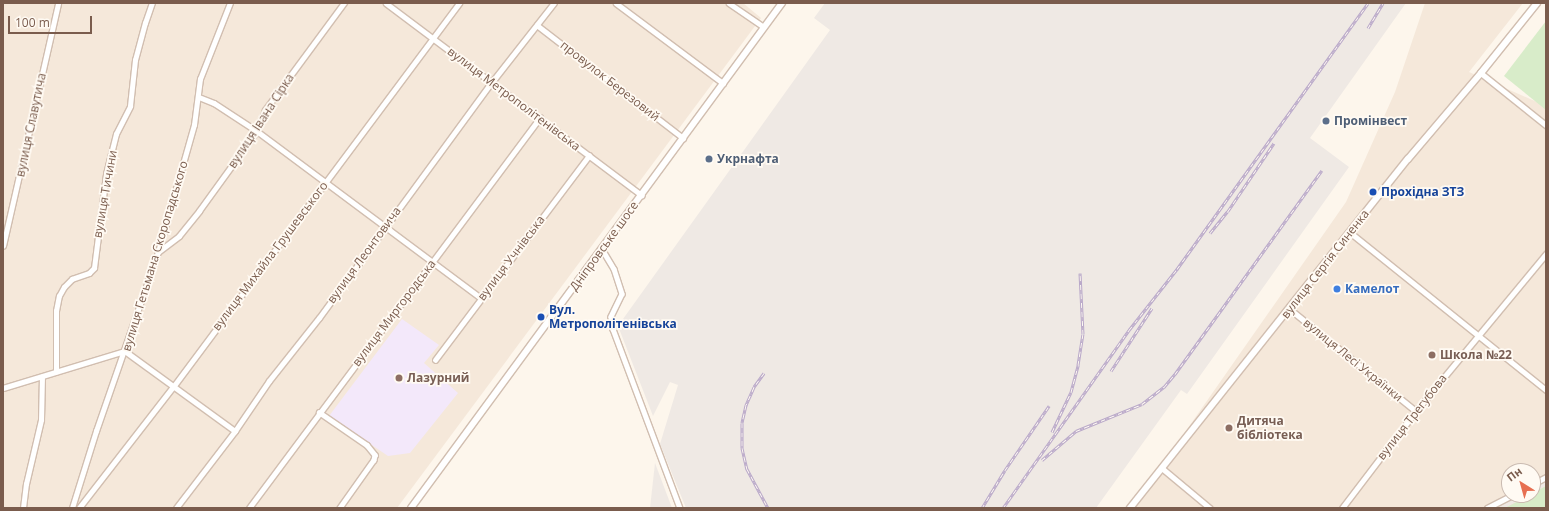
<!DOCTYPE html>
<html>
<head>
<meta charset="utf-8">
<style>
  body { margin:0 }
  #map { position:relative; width:1549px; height:511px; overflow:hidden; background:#fdf6ec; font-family:"Open Sans",sans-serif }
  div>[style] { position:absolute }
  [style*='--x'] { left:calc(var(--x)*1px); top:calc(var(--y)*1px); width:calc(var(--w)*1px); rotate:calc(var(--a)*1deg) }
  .residential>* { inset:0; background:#f5e8da }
  .industrial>* { inset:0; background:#efe9e4 }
  .education>* { inset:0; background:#f3e8fa }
  .green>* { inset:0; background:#d8ecc9 }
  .roads { filter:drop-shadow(1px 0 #d1beb0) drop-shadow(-1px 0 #d1beb0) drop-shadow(0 1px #d1beb0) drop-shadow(0 -1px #d1beb0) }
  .street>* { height:4.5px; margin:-2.25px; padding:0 2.25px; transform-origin:2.25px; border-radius:2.25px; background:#fff }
  .secondary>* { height:6px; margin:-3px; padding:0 3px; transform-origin:3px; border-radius:3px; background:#fff }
  .rail>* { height:3px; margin-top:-1.5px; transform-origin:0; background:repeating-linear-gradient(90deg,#fffaf3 0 4.5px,#b9a8c9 0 9px); box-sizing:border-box; border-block:1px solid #b9a8c9 }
  .dots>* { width:11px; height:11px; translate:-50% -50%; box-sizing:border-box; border:2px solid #fffaf3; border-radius:50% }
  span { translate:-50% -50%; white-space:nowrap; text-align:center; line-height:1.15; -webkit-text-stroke:3.5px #fffaf3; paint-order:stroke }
  .street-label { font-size:12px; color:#7a5c4d }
  .service-label { font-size:12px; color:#4e5e75; font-weight:700 }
  .left { translate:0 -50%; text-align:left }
  .transit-label { font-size:12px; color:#164399; font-weight:700 }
  .shop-label { font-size:12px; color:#366cbe; font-weight:700 }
  .education-label { font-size:12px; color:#785e54; font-weight:700 }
  .frame { position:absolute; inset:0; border:4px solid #7a5c4d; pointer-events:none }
  .north { position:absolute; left:1501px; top:463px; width:40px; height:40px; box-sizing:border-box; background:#fffaf3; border:1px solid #cabbb1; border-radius:50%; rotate:323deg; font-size:11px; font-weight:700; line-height:16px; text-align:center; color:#7a5c4d }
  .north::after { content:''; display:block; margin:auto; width:14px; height:18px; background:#e76f51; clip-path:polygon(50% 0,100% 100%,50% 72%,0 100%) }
  .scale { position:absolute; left:8px; top:16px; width:84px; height:18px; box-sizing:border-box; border:2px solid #7a5c4d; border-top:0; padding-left:5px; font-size:12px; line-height:14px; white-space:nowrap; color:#7a5c4d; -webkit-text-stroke:3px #fffaf3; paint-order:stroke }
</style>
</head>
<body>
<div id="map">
  <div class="residential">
    <i style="clip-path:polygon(3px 3px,743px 3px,761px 18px,397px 508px,3px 508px)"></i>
    <i style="clip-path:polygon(evenodd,1425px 3px,1523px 3px,1469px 72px,1546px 106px,1546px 508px,1132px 508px,1346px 202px,1395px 92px,1425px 3px,1509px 471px,1533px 471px,1533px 495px,1509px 495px,1509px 471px)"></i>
  </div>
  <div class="industrial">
    <i style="clip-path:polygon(825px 3px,1406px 3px,1310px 138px,1349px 167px,1187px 394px,1181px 390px,1096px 508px,686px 508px,660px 444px,678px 385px,670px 382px,653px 416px,618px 326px,830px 30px,814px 18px)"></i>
    <i style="clip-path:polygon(655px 463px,672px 508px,650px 508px)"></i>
    <i style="clip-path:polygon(1546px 478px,1546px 486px,1533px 493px,1533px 485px)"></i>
    <i style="clip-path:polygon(1514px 495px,1530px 495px,1505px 508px,1489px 508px)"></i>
  </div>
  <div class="education">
    <i style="clip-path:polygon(402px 319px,439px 345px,424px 363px,458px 393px,410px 453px,388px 456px,329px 416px)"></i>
  </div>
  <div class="green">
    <i style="clip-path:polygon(1546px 21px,1546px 110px,1504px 76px)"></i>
    <i style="clip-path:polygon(1546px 486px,1546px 508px,1505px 508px,1530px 495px,1533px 495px,1533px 493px)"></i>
  </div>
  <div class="roads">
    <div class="street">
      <i style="--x:386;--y:3;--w:320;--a:36.9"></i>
      <i style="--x:616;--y:3;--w:134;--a:36.8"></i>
      <i style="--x:729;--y:3;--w:42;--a:34.4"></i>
      <i style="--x:537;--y:25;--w:185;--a:37.7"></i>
      <i style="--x:1481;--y:73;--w:83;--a:38.7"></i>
      <i style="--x:199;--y:97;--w:16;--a:22"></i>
      <i style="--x:214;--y:103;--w:51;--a:33.1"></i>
      <i style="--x:257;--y:131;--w:279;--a:36.7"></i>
      <i style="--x:1351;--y:233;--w:250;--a:38.8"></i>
      <i style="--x:3;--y:246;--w:249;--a:-77.2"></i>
      <i style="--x:602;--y:249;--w:23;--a:59"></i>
      <i style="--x:614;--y:269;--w:26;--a:72"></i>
      <i style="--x:622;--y:294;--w:25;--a:116"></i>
      <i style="--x:611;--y:317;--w:12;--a:81"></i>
      <i style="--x:613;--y:329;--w:191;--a:69.5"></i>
      <i style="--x:158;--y:252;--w:26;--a:-37"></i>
      <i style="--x:179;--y:236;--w:32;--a:-51"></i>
      <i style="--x:199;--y:211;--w:99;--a:-54.1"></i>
      <i style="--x:257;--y:131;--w:22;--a:-69"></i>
      <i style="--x:265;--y:110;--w:133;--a:-53.6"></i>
      <i style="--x:1290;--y:309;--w:162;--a:39"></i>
      <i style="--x:435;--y:360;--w:256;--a:-53"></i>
      <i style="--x:56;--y:372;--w:61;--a:-90"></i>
      <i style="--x:56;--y:311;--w:15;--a:-79"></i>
      <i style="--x:59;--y:296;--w:10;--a:-61"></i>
      <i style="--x:64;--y:287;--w:11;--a:-45"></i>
      <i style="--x:72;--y:279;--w:18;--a:-19"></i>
      <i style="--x:89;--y:273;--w:7;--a:-45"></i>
      <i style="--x:94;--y:268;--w:95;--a:-82.7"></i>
      <i style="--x:106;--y:174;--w:41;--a:-76"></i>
      <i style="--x:116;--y:134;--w:31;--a:-63"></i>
      <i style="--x:130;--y:106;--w:46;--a:-83.8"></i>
      <i style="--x:135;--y:60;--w:38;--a:-75"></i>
      <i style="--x:145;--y:23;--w:21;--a:-71"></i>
      <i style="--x:3;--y:388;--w:127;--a:-16.9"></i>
      <i style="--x:125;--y:351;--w:136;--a:36"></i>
      <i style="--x:319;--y:412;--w:58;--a:34.5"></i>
      <i style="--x:367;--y:445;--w:13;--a:51"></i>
      <i style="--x:375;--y:455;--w:5;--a:101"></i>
      <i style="--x:374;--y:460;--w:59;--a:125.3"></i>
      <i style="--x:1162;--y:468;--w:62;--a:39.8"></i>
      <i style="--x:1533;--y:484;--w:15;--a:-28"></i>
      <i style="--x:23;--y:508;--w:24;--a:-83"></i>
      <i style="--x:26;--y:484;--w:66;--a:-76.8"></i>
      <i style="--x:41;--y:420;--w:43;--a:-88.7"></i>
      <i style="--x:72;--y:508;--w:81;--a:-72.7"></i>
      <i style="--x:96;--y:431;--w:189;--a:-70.9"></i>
      <i style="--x:158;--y:252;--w:132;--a:-74.2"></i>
      <i style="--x:194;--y:125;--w:46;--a:-82.6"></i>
      <i style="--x:200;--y:79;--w:82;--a:-68.5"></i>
      <i style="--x:79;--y:508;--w:153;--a:-52.2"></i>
      <i style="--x:173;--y:387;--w:479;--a:-53.3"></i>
      <i style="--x:176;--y:508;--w:97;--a:-52.5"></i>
      <i style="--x:235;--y:431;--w:60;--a:-55.8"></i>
      <i style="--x:269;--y:381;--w:80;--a:-51.6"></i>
      <i style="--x:319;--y:318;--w:293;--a:-53.8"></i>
      <i style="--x:492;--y:82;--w:100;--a:-51.9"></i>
      <i style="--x:249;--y:508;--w:487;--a:-53.3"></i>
      <i style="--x:1342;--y:508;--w:122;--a:-52.7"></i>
      <i style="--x:1416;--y:411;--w:204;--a:-50.4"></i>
      <i style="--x:1487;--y:508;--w:28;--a:-27"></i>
    </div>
    <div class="secondary">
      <i style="--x:411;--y:508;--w:627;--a:-53.7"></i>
      <i style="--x:1130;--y:508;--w:446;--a:-51.5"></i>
      <i style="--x:1408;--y:159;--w:113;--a:-49.7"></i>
      <i style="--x:1481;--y:73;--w:90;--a:-51.3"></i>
    </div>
  </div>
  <div class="rail">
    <i style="--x:1368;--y:28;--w:29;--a:-59"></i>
    <i style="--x:1210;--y:233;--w:28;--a:-51"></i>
    <i style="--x:1228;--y:211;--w:82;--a:-55.9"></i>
    <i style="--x:1111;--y:371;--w:75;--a:-56.9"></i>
    <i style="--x:764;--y:373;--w:17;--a:126"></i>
    <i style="--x:754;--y:387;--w:20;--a:114"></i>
    <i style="--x:746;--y:405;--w:18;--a:103"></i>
    <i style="--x:742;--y:423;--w:25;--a:90"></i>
    <i style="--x:742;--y:448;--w:22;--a:77"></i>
    <i style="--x:747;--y:469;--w:44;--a:61.7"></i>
    <i style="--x:1052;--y:432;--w:44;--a:-64.6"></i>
    <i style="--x:1071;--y:392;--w:28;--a:-75"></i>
    <i style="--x:1078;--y:365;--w:31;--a:-81"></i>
    <i style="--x:1083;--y:334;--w:61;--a:-92.8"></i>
    <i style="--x:1042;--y:460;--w:45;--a:-40.5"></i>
    <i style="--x:1076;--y:431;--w:71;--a:-22.2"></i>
    <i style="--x:1142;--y:404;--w:28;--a:-38"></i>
    <i style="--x:1164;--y:387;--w:17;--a:-50"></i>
    <i style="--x:1175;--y:374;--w:251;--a:-54.2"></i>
    <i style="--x:982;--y:508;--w:44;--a:-58.8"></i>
    <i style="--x:1005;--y:470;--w:78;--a:-55.5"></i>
    <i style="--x:1003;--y:508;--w:218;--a:-54.7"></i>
    <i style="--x:1129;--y:330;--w:78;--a:-51.8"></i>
    <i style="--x:1177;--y:269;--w:327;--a:-54.3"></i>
  </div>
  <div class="dots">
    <i style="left:1326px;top:121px;background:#5c6f8a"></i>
    <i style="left:709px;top:159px;background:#5c6f8a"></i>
    <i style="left:1373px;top:192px;background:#1a4fb4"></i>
    <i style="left:1337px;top:289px;background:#3f7fe0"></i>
    <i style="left:541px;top:317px;background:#1a4fb4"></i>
    <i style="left:1432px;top:355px;background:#8d6e63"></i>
    <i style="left:399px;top:378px;background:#8d6e63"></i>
    <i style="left:1229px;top:428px;background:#8d6e63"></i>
  </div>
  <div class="street-label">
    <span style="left:610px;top:81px;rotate:38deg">провулок Березовий</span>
    <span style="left:514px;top:99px;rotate:37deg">вулиця Метрополітенівська</span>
    <span style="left:261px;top:121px;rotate:-57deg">вулиця Івана Сірка</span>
    <span style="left:31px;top:125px;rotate:-78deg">вулиця Славутича</span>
    <span style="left:105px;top:194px;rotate:-80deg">вулиця Тичини</span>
    <span style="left:604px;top:246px;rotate:-54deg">Дніпровське шосе</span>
    <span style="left:364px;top:255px;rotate:-54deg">вулиця Леонтовича</span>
    <span style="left:155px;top:256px;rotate:-73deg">вулиця Гетьмана Скоропадського</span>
    <span style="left:270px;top:256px;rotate:-53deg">вулиця Михайла Грушевського</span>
    <span style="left:511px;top:258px;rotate:-53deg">вулиця Учнівська</span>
    <span style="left:1325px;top:264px;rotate:-52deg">вулиця Сергія Синенка</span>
    <span style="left:394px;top:313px;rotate:-53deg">вулиця Миргородська</span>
    <span style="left:1353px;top:360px;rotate:39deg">вулиця Лесі Українки</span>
    <span style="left:1412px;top:417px;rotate:-52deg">вулиця Трегубова</span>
  </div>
  <div class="service-label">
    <span class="left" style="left:1334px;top:121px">Промінвест</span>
    <span class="left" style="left:717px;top:159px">Укрнафта</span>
  </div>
  <div class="transit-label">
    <span class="left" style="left:1381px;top:192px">Прохідна ЗТЗ</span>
    <span class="left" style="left:549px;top:317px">Вул.<br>Метрополітенівська</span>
  </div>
  <div class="shop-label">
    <span class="left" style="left:1345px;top:289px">Камелот</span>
  </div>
  <div class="education-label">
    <span class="left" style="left:1440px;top:355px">Школа №22</span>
    <span class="left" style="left:407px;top:378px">Лазурний</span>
    <span class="left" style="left:1237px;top:428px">Дитяча<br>бібліотека</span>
  </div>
  <div class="frame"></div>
  <div class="north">Пн</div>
  <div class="scale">100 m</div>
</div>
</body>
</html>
